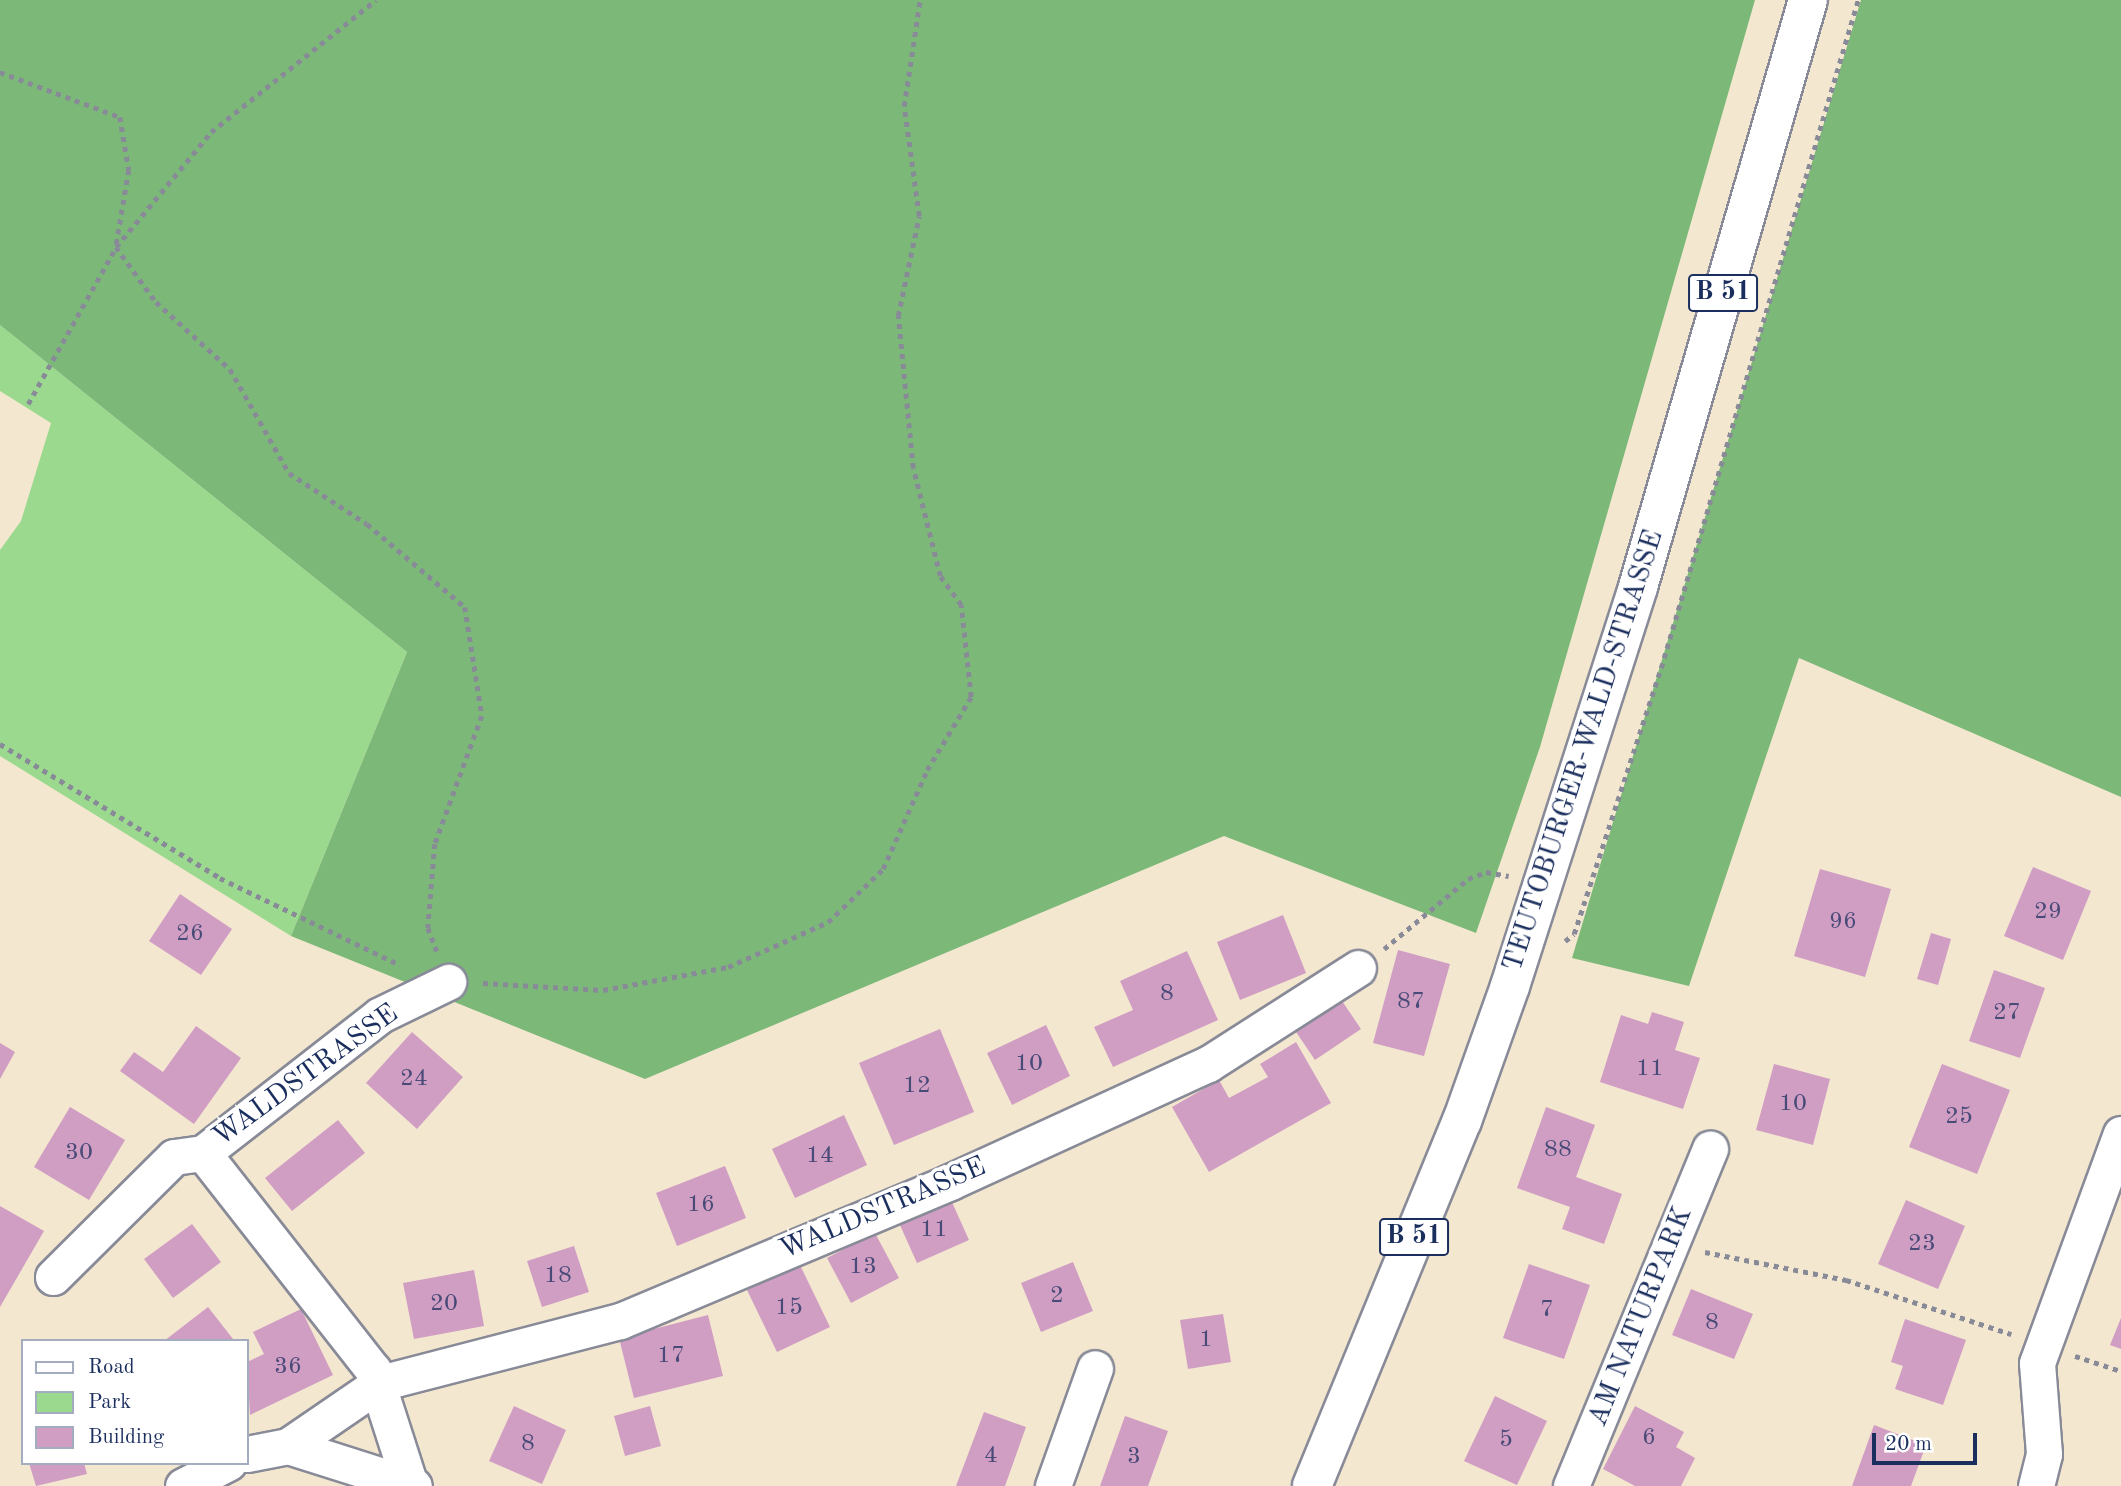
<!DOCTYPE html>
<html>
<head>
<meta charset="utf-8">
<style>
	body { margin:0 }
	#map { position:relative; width:2121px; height:1486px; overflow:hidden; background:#f4e7d0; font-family:"Old Standard TT",serif }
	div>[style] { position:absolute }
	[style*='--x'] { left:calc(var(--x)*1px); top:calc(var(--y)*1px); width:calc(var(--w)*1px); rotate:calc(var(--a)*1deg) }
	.green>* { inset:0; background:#9bd98e }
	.forest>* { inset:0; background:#7cb979 }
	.building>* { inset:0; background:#d09dc3 }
	.path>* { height:4.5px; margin-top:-2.25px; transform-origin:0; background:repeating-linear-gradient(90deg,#888b97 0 5px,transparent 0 10px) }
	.roads { filter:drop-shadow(2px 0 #888b97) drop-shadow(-2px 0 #888b97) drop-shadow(0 2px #888b97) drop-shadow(0 -2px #888b97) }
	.minor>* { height:35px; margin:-17.5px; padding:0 17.5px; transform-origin:17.5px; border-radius:17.5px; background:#fff }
	.primary>* { height:38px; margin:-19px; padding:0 19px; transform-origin:19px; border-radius:19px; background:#fff }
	span { translate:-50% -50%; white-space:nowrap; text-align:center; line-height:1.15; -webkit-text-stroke:7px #fff; paint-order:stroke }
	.number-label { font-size:24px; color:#484a77 }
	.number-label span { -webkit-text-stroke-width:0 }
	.shield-label span { padding:2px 5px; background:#fff; border:2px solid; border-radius:5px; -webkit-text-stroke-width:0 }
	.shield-label { font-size:26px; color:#1b2f5e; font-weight:700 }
	.street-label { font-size:28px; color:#1b2f5e }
	.legend { position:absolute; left:21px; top:1339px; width:228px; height:126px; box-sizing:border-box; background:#fff; border:2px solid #a4acbf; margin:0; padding:9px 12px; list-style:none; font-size:21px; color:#1b2f5e }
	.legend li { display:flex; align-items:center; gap:14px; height:35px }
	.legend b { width:35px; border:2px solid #a4acbf }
	.scale { position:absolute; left:1872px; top:1433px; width:105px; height:32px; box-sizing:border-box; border:4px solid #1b2f5e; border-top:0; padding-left:9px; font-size:21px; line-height:24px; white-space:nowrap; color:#1b2f5e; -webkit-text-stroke:5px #fff; paint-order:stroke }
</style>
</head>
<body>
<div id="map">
	<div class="green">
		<i style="clip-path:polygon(0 325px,407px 652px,291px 936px,0 756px,0 550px,21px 521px,51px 423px,0 391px)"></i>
	</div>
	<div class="forest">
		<i style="clip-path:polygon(0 0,1755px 0,1540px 747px,1476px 933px,1224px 836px,645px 1079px,291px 936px,407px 652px,0 325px)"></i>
		<i style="clip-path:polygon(1861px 0,2121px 0,2121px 797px,1799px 658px,1689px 986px,1572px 958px)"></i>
	</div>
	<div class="building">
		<i style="clip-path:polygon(2033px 867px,2091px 891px,2063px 960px,2004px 936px)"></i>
		<i style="clip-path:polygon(1820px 869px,1891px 889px,1865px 977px,1794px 956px)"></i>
		<i style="clip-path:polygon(180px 894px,232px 929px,201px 975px,149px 941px)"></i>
		<i style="clip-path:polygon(1283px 915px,1306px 973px,1240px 1000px,1217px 942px)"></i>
		<i style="clip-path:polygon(1931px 933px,1951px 939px,1938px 985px,1917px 979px)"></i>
		<i style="clip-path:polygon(1398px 950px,1450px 964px,1424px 1056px,1373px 1043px)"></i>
		<i style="clip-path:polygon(1187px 951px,1218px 1020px,1113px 1067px,1094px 1027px,1133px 1010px,1120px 981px)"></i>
		<i style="clip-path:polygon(1994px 970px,2045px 988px,2020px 1058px,1969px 1041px)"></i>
		<i style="clip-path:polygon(1340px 998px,1361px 1029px,1315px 1060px,1294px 1029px)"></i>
		<i style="clip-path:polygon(1652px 1012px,1684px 1022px,1675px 1050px,1700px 1058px,1683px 1109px,1600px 1082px,1621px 1015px,1648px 1024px)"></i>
		<i style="clip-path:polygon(1046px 1025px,1070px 1076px,1012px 1105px,987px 1053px)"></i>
		<i style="clip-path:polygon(196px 1026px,241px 1058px,194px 1124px,120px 1071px,134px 1052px,163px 1072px)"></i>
		<i style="clip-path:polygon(940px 1029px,974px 1112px,894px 1145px,859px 1063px)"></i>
		<i style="clip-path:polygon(412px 1032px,463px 1077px,417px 1129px,366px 1083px)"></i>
		<i style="clip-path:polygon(1296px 1042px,1331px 1103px,1209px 1172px,1172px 1107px,1219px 1080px,1229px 1098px,1268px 1077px,1260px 1064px)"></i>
		<i style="clip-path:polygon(0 1043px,15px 1052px,0 1079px)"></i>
		<i style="clip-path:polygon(1774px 1064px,1830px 1079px,1813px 1145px,1756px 1130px)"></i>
		<i style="clip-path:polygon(1942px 1064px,2010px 1090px,1977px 1174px,1909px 1147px)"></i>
		<i style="clip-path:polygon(70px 1107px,125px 1140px,89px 1200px,34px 1167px)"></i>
		<i style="clip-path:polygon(1546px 1107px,1595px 1125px,1576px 1177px,1622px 1194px,1604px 1244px,1562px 1229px,1570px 1207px,1517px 1188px)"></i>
		<i style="clip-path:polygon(844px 1115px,867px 1165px,795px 1198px,772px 1149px)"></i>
		<i style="clip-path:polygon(338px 1120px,365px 1153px,292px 1211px,265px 1178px)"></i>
		<i style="clip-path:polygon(725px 1166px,746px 1218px,677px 1246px,656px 1193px)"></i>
		<i style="clip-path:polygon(951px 1200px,969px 1240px,917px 1263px,899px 1223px)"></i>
		<i style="clip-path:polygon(1906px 1200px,1965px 1226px,1938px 1289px,1878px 1264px)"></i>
		<i style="clip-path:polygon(0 1206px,44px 1231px,0 1307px)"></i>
		<i style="clip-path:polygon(192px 1224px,221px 1262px,173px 1298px,144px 1259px)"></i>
		<i style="clip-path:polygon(875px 1233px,899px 1278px,851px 1303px,827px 1258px)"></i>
		<i style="clip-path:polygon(574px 1246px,589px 1292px,542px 1307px,527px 1261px)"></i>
		<i style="clip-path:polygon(1073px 1262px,1093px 1311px,1041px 1332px,1021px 1283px)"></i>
		<i style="clip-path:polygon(1529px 1264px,1590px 1285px,1564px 1359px,1503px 1338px)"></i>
		<i style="clip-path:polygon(800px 1265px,830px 1327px,777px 1352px,747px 1290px)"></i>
		<i style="clip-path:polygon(474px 1270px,484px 1326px,414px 1339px,403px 1283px)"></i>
		<i style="clip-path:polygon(1691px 1289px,1753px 1314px,1734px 1359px,1672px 1335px)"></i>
		<i style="clip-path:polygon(208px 1307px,233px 1339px,164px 1341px)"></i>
		<i style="clip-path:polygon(301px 1309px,333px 1375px,250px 1415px,247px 1362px,264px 1354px,253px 1332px)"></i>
		<i style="clip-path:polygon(1223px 1314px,1231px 1362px,1188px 1369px,1180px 1320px)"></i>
		<i style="clip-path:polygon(708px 1315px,723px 1376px,634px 1398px,619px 1338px)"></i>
		<i style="clip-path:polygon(2121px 1318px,2121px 1349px,2110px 1345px)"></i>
		<i style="clip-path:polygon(1905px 1319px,1966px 1340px,1943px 1405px,1895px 1389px,1903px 1366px,1891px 1362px)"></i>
		<i style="clip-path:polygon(1495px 1396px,1547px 1421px,1517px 1485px,1464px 1461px)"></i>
		<i style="clip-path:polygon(514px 1406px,566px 1430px,542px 1484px,489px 1461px)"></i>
		<i style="clip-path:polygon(650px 1406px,661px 1446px,625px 1456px,614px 1416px)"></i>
		<i style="clip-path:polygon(1635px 1406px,1684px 1432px,1676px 1447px,1695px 1458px,1681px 1486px,1635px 1486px,1603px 1469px)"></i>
		<i style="clip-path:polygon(984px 1412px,1026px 1427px,1005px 1486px,956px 1486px)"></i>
		<i style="clip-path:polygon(1125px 1416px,1168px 1431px,1148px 1486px,1100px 1486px)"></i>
		<i style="clip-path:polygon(1874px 1425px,1926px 1445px,1911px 1486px,1852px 1486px)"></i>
		<i style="clip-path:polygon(29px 1463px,84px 1463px,87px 1474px,36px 1486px)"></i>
	</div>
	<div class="path">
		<i style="--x:0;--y:72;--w:128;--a:20.6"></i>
		<i style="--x:120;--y:117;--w:54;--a:80.4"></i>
		<i style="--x:129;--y:170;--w:78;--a:99.6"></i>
		<i style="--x:116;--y:247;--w:68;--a:54"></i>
		<i style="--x:156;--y:302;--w:100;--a:42.2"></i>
		<i style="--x:230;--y:369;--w:120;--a:60.4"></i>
		<i style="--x:289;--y:473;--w:93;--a:33.2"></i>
		<i style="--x:367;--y:524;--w:128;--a:40.3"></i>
		<i style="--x:465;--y:607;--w:110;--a:81.1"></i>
		<i style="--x:482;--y:716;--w:136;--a:110.2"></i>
		<i style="--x:435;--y:844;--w:84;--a:94.8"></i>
		<i style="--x:428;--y:928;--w:25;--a:69"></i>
		<i style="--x:28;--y:404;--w:180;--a:-60.7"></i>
		<i style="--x:116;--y:247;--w:149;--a:-50.4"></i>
		<i style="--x:211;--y:132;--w:211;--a:-38.7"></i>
		<i style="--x:0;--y:744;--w:258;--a:31.3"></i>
		<i style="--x:220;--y:878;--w:200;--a:25.8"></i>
		<i style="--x:1565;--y:941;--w:11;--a:-38"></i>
		<i style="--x:1574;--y:934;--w:290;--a:-71.9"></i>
		<i style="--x:1664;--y:658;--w:686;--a:-73.57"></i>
		<i style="--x:1384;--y:949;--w:109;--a:-39.8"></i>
		<i style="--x:1468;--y:879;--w:19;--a:-21"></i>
		<i style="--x:1486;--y:872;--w:23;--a:10"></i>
		<i style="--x:483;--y:983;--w:120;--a:3.3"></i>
		<i style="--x:603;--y:990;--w:127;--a:-10.4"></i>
		<i style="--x:728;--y:967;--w:110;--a:-24.2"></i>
		<i style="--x:828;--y:922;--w:76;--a:-43.9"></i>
		<i style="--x:883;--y:869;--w:108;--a:-66"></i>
		<i style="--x:927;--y:770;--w:85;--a:-58.9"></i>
		<i style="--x:971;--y:697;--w:93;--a:-96.2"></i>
		<i style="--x:961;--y:605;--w:36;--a:-126"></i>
		<i style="--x:940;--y:576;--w:111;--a:-104"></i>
		<i style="--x:913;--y:468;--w:153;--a:-95.6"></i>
		<i style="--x:898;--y:316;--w:102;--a:-78.1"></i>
		<i style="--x:919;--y:216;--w:111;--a:-97.8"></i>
		<i style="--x:904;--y:106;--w:107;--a:-81.4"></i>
		<i style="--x:1705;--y:1252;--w:144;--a:11.2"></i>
		<i style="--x:1846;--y:1280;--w:174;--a:18.1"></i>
		<i style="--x:2075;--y:1356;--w:48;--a:18.1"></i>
	</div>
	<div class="roads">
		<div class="minor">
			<i style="--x:53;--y:1277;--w:170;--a:-44.8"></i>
			<i style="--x:174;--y:1157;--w:29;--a:-8"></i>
			<i style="--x:288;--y:1446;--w:112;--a:-34.4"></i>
			<i style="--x:380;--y:1383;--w:248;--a:-14.5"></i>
			<i style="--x:620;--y:1321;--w:358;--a:-22.8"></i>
			<i style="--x:950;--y:1182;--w:284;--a:-24.6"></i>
			<i style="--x:1208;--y:1064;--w:178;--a:-32.6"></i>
			<i style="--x:247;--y:1454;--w:42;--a:-11"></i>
			<i style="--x:288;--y:1446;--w:132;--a:17.6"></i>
			<i style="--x:410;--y:1485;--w:121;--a:-107.8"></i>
			<i style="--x:373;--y:1370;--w:276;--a:-128.1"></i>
			<i style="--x:203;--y:1153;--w:224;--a:-37.9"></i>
			<i style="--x:380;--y:1015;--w:76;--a:-25.9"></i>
			<i style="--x:183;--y:1486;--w:51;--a:-27.1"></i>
			<i style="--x:1053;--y:1486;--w:125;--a:-70.4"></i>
			<i style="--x:1571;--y:1486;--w:365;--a:-67.6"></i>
			<i style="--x:2036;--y:1486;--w:33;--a:-76"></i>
			<i style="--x:2044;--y:1454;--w:91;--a:-94.4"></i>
			<i style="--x:2037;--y:1363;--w:244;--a:-69.9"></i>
		</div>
		<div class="primary">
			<i style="--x:1312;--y:1486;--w:395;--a:-67.7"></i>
			<i style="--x:1462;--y:1121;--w:143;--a:-70.4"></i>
			<i style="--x:1510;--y:986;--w:419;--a:-72.2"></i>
			<i style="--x:1638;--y:587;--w:611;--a:-73.85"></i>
		</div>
	</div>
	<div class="number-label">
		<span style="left:2048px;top:913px">29</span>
		<span style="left:1843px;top:923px">96</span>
		<span style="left:190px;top:935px">26</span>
		<span style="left:1167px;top:995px">8</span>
		<span style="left:1411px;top:1003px">87</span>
		<span style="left:2007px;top:1014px">27</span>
		<span style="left:1029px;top:1065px">10</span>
		<span style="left:1650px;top:1070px">11</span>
		<span style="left:414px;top:1080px">24</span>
		<span style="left:917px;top:1087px">12</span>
		<span style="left:1793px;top:1105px">10</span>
		<span style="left:1959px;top:1118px">25</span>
		<span style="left:1558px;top:1151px">88</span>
		<span style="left:79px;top:1154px">30</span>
		<span style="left:820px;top:1157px">14</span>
		<span style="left:701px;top:1206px">16</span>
		<span style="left:934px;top:1231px">11</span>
		<span style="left:1922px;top:1245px">23</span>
		<span style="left:863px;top:1268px">13</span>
		<span style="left:558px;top:1277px">18</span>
		<span style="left:1057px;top:1297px">2</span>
		<span style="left:444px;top:1305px">20</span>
		<span style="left:789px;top:1309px">15</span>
		<span style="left:1547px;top:1311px">7</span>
		<span style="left:1712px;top:1324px">8</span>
		<span style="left:1206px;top:1341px">1</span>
		<span style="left:671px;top:1357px">17</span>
		<span style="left:288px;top:1368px">36</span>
		<span style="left:1649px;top:1439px">6</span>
		<span style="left:1506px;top:1441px">5</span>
		<span style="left:528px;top:1445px">8</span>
		<span style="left:991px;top:1457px">4</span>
		<span style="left:1134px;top:1458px">3</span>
	</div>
	<div class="shield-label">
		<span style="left:1723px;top:293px">B 51</span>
		<span style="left:1414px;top:1237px">B 51</span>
	</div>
	<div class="street-label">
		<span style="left:1584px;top:751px;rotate:-72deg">TEUTOBURGER-WALD-STRASSE</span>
		<span style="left:306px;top:1076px;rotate:-36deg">WALDSTRASSE</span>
		<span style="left:883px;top:1209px;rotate:-23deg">WALDSTRASSE</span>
		<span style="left:1641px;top:1317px;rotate:-68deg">AM NATURPARK</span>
	</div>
	<ul class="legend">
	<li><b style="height:9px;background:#fff"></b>Road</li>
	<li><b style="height:19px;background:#9bd98e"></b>Park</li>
	<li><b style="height:19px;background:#d09dc3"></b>Building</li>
	</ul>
	<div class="scale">20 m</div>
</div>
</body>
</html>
